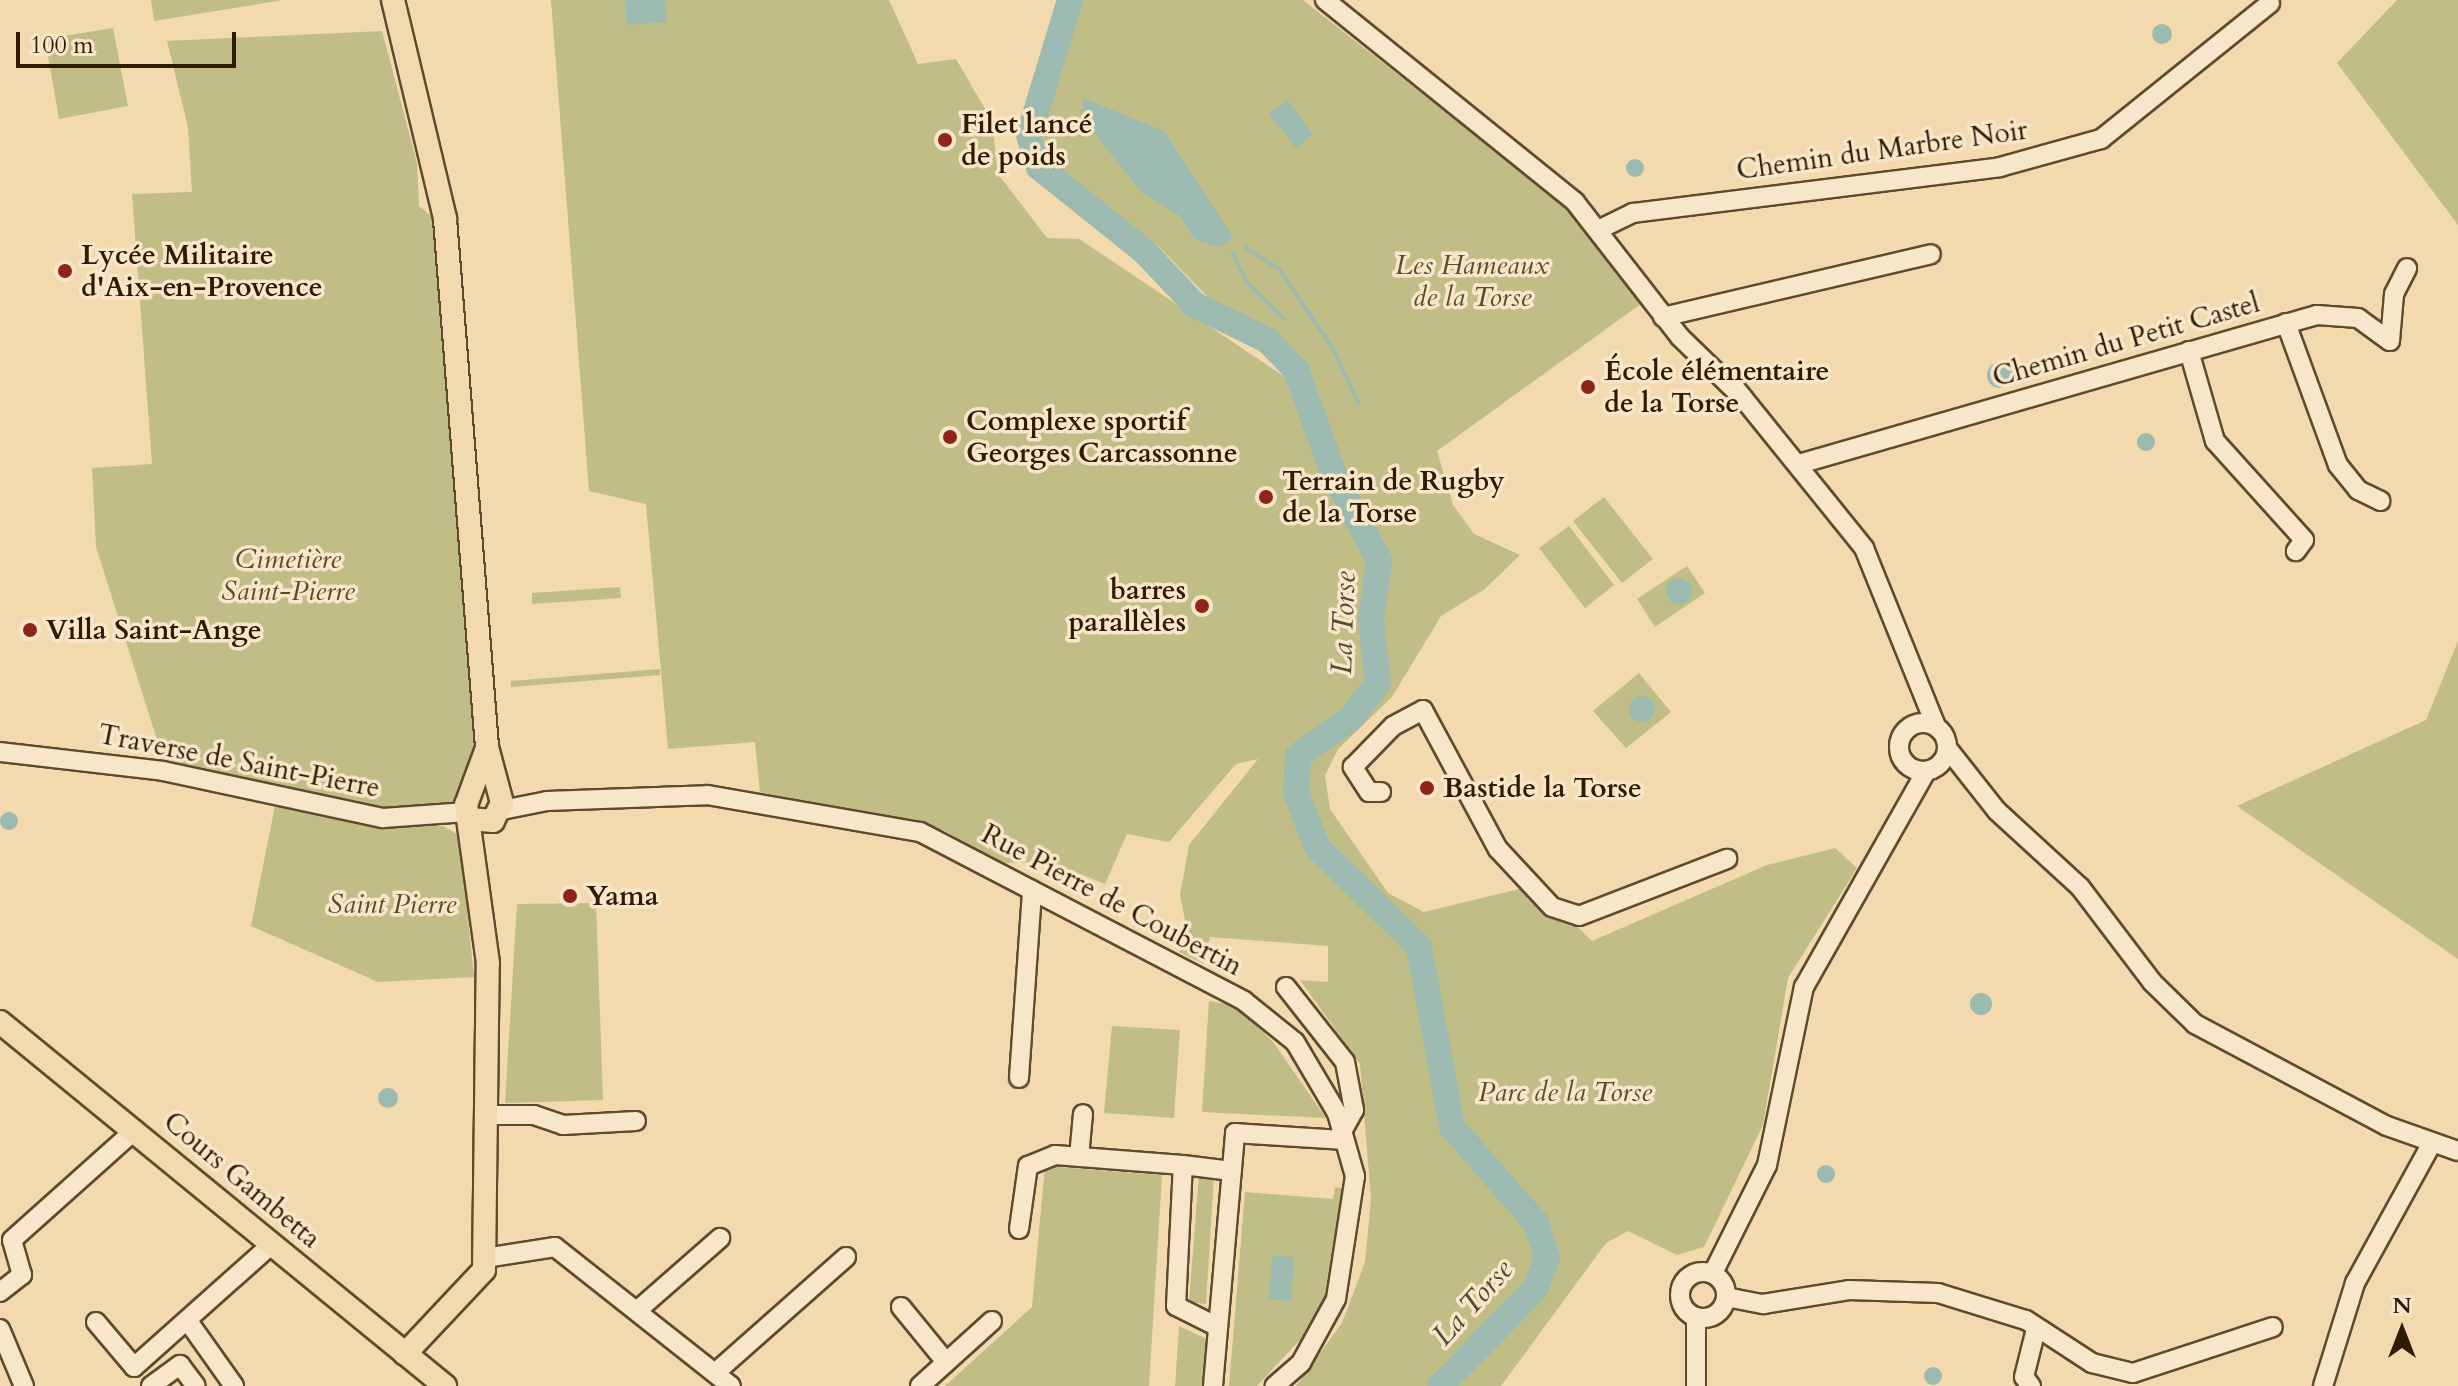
<!DOCTYPE html>
<html>
<head>
<meta charset="utf-8">
<style>
	body { margin:0 }
	#map { position:relative; width:2458px; height:1386px; overflow:hidden; background:#f2d9ae; font-family:Cardo,serif }
	div>[style] { position:absolute }
	[style*='--x'] { left:calc(var(--x)*1px); top:calc(var(--y)*1px); width:calc(var(--w)*1px); rotate:calc(var(--a)*1deg) }
	.green>* { inset:0; background:#c0be86 }
	.water>* { inset:0; background:#9cbaaf }
	.round { border-radius:50% }
	.stream>* { height:4px; margin:-2px; padding:0 2px; transform-origin:2px; border-radius:2px; background:#9cbaaf }
	.river>* { height:26px; margin:-13px; padding:0 13px; transform-origin:13px; border-radius:13px; background:#9cbaaf }
	.roads { filter:drop-shadow(2px 0 #604a2c) drop-shadow(-2px 0 #604a2c) drop-shadow(0 2px #604a2c) drop-shadow(0 -2px #604a2c) }
	.minor>* { height:18px; margin:-9px; padding:0 9px; transform-origin:9px; border-radius:9px; background:#f7e6ca }
	.minor>.ring { margin:-9px; padding:0; box-sizing:content-box; background:none; border:18px solid #f7e6ca; border-radius:50% }
	.major>* { height:22px; margin:-11px; padding:0 11px; transform-origin:11px; border-radius:11px; background:#f2d9ae }
	.dots>* { width:22px; height:22px; translate:-50% -50%; box-sizing:border-box; border:4px solid #f7e6ca; border-radius:50% }
	span { translate:-50% -50%; white-space:nowrap; text-align:center; line-height:1.15; -webkit-text-stroke:7px #f7e6ca; paint-order:stroke }
	.poi-label { font-size:28px; color:#2f1b01; font-weight:700 }
	.left { translate:0 -50%; text-align:left }
	.right { translate:-100% -50%; text-align:right }
	.street-label { font-size:28px; color:#2f1b01 }
	.park-label { font-size:28px; color:#5a4c29; font-style:italic }
	.water-label { font-size:30px; color:#504b35; font-style:italic }
	.north { position:absolute; left:2362px; top:1290px; width:80px; height:80px; -webkit-text-stroke:6px #f7e6ca; paint-order:stroke; rotate:0deg; font-size:22px; font-weight:700; line-height:32px; text-align:center; color:#2f1b01 }
	.north::after { content:''; display:block; margin:auto; width:28px; height:36px; background:#2f1b01; clip-path:polygon(50% 0,100% 100%,50% 72%,0 100%) }
	.scale { position:absolute; left:16px; top:32px; width:220px; height:36px; box-sizing:border-box; border:4px solid #2f1b01; border-top:0; padding-left:10px; font-size:24px; line-height:28px; white-space:nowrap; color:#2f1b01; -webkit-text-stroke:6px #f7e6ca; paint-order:stroke }
</style>
</head>
<body>
<div id="map">
	<div class="green">
		<i style="clip-path:polygon(151px 0,283px 0,154px 21px)"></i>
		<i style="clip-path:polygon(551px 0,889px 0,918px 64px,956px 59px,992px 121px,998px 174px,1047px 238px,1079px 239px,1288px 379px,1157px 245px,1073px 200px,1031px 111px,1073px 0,1303px 0,1572px 211px,1645px 301px,1437px 451px,1453px 505px,1474px 534px,1520px 555px,1485px 589px,1441px 616px,1392px 697px,1338px 749px,1325px 776px,1330px 809px,1388px 893px,1424px 912px,1523px 888px,1528px 900px,1568px 917px,1592px 941px,1767px 865px,1835px 848px,1857px 868px,1788px 978px,1763px 1125px,1704px 1247px,1677px 1255px,1628px 1231px,1606px 1243px,1501px 1386px,1296px 1386px,1342px 1323px,1365px 1262px,1371px 1199px,1360px 1064px,1300px 980px,1328px 982px,1328px 946px,1210px 937px,1204px 964px,1179px 952px,1187px 930px,1180px 895px,1189px 845px,1258px 759px,1236px 764px,1169px 842px,1127px 834px,1105px 884px,1050px 862px,1003px 863px,943px 830px,760px 792px,755px 742px,668px 749px,646px 504px,589px 491px)"></i>
		<i style="clip-path:polygon(2397px 0,2458px 0,2458px 225px,2337px 63px)"></i>
		<i style="clip-path:polygon(113px 28px,128px 106px,59px 119px,45px 39px)"></i>
		<i style="clip-path:polygon(382px 31px,417px 163px,419px 206px,436px 220px,476px 737px,453px 811px,393px 816px,166px 768px,96px 547px,92px 468px,152px 464px,132px 194px,192px 192px,188px 127px,167px 41px)"></i>
		<i style="clip-path:polygon(1604px 497px,1653px 559px,1622px 583px,1573px 521px)"></i>
		<i style="clip-path:polygon(1569px 526px,1614px 585px,1585px 608px,1539px 548px)"></i>
		<i style="clip-path:polygon(1687px 566px,1705px 593px,1655px 627px,1637px 599px)"></i>
		<i style="clip-path:polygon(620px 587px,621px 598px,532px 604px,532px 593px)"></i>
		<i style="clip-path:polygon(2458px 641px,2458px 959px,2237px 806px,2426px 720px)"></i>
		<i style="clip-path:polygon(660px 669px,660px 675px,511px 687px,511px 681px)"></i>
		<i style="clip-path:polygon(1639px 673px,1671px 712px,1626px 748px,1593px 711px)"></i>
		<i style="clip-path:polygon(276px 801px,381px 827px,443px 826px,460px 836px,474px 977px,378px 982px,251px 926px)"></i>
		<i style="clip-path:polygon(596px 903px,603px 1100px,505px 1103px,517px 904px)"></i>
		<i style="clip-path:polygon(1209px 1001px,1236px 1006px,1273px 1042px,1326px 1118px,1202px 1112px)"></i>
		<i style="clip-path:polygon(1112px 1026px,1180px 1030px,1174px 1118px,1104px 1113px)"></i>
		<i style="clip-path:polygon(1045px 1166px,1162px 1175px,1149px 1386px,945px 1386px,1032px 1307px)"></i>
		<i style="clip-path:polygon(1199px 1175px,1214px 1177px,1206px 1304px,1189px 1302px)"></i>
		<i style="clip-path:polygon(1335px 1187px,1347px 1189px,1328px 1296px,1311px 1328px,1257px 1386px,1229px 1386px,1245px 1192px,1333px 1199px)"></i>
		<i style="clip-path:polygon(1179px 1326px,1211px 1341px,1207px 1386px,1175px 1386px)"></i>
	</div>
	<div class="water">
		<i style="clip-path:polygon(625px 0,665px 0,667px 22px,627px 25px)"></i>
		<i class="round" style="left:2152px;top:24px;width:20px;height:20px"></i>
		<i style="clip-path:polygon(1083px 98px,1164px 131px,1233px 237px,1220px 248px,1194px 239px,1180px 216px,1141px 192px,1083px 119px)"></i>
		<i style="clip-path:polygon(1287px 100px,1313px 134px,1296px 148px,1269px 114px)"></i>
		<i class="round" style="left:1626px;top:159px;width:18px;height:18px"></i>
		<i class="round" style="left:1987px;top:362px;width:26px;height:26px"></i>
		<i class="round" style="left:2137px;top:433px;width:18px;height:18px"></i>
		<i class="round" style="left:1666px;top:578px;width:26px;height:26px"></i>
		<i class="round" style="left:1629px;top:696px;width:26px;height:26px"></i>
		<i class="round" style="left:0;top:812px;width:18px;height:18px"></i>
		<i class="round" style="left:1970px;top:993px;width:22px;height:22px"></i>
		<i class="round" style="left:378px;top:1088px;width:20px;height:20px"></i>
		<i class="round" style="left:1817px;top:1165px;width:18px;height:18px"></i>
		<i style="clip-path:polygon(1272px 1256px,1294px 1257px,1291px 1301px,1269px 1300px)"></i>
		<i class="round" style="left:1924px;top:1367px;width:18px;height:18px"></i>
	</div>
	<div class="stream">
		<i style="--x:1245;--y:247;--w:40;--a:32.9"></i>
		<i style="--x:1279;--y:269;--w:94;--a:55.8"></i>
		<i style="--x:1332;--y:347;--w:63;--a:64.7"></i>
		<i style="--x:1233;--y:254;--w:32;--a:64"></i>
		<i style="--x:1247;--y:283;--w:50;--a:44.2"></i>
	</div>
	<div class="river">
		<i style="--x:1070;--y:0;--w:141;--a:106.9"></i>
		<i style="--x:1029;--y:135;--w:34;--a:73"></i>
		<i style="--x:1039;--y:167;--w:136;--a:38.7"></i>
		<i style="--x:1145;--y:252;--w:73;--a:46.7"></i>
		<i style="--x:1195;--y:305;--w:80;--a:25.9"></i>
		<i style="--x:1267;--y:340;--w:42;--a:46"></i>
		<i style="--x:1296;--y:370;--w:112;--a:70.1"></i>
		<i style="--x:1334;--y:475;--w:96;--a:62.1"></i>
		<i style="--x:1379;--y:560;--w:63;--a:97.4"></i>
		<i style="--x:1371;--y:622;--w:61;--a:83.5"></i>
		<i style="--x:1378;--y:683;--w:46;--a:127.9"></i>
		<i style="--x:1350;--y:719;--w:64;--a:144.6"></i>
		<i style="--x:1298;--y:756;--w:36;--a:93"></i>
		<i style="--x:1296;--y:792;--w:59;--a:69.1"></i>
		<i style="--x:1317;--y:847;--w:143;--a:44.4"></i>
		<i style="--x:1419;--y:947;--w:183;--a:79.6"></i>
		<i style="--x:1452;--y:1127;--w:128;--a:48.8"></i>
		<i style="--x:1536;--y:1223;--w:36;--a:72"></i>
		<i style="--x:1547;--y:1257;--w:33;--a:110"></i>
		<i style="--x:1536;--y:1288;--w:137;--a:134.4"></i>
	</div>
	<div class="roads">
		<div class="minor">
			<i style="--x:1325;--y:0;--w:321;--a:38.9"></i>
			<i style="--x:1575;--y:202;--w:171;--a:52.1"></i>
			<i style="--x:1680;--y:337;--w:88;--a:44.1"></i>
			<i style="--x:1600;--y:229;--w:37;--a:-26"></i>
			<i style="--x:1633;--y:213;--w:370;--a:-7.1"></i>
			<i style="--x:2000;--y:167;--w:105;--a:-15.5"></i>
			<i style="--x:2101;--y:139;--w:217;--a:-38.8"></i>
			<i style="--x:1663;--y:317;--w:275;--a:-13.2"></i>
			<i style="--x:2286;--y:323;--w:151;--a:69.9"></i>
			<i style="--x:2338;--y:465;--w:32;--a:51"></i>
			<i style="--x:2358;--y:490;--w:25;--a:26"></i>
			<i style="--x:2189;--y:351;--w:94;--a:73.9"></i>
			<i style="--x:2215;--y:441;--w:133;--a:48"></i>
			<i style="--x:2304;--y:540;--w:14;--a:126"></i>
			<i style="--x:1735;--y:388;--w:206;--a:51.1"></i>
			<i style="--x:1864;--y:548;--w:192;--a:68"></i>
			<i style="--x:1799;--y:464;--w:539;--a:-16.05"></i>
			<i style="--x:2317;--y:315;--w:41;--a:4.2"></i>
			<i style="--x:2358;--y:318;--w:39;--a:36"></i>
			<i style="--x:2390;--y:341;--w:47;--a:-85.1"></i>
			<i style="--x:2394;--y:294;--w:29;--a:-63"></i>
			<i class="ring" style="left:1899px;top:723px;width:30px;height:30px"></i>
			<i style="--x:1948;--y:749;--w:79;--a:51.7"></i>
			<i style="--x:1997;--y:811;--w:113;--a:42.5"></i>
			<i style="--x:2080;--y:887;--w:119;--a:52.8"></i>
			<i style="--x:2152;--y:982;--w:60;--a:44.3"></i>
			<i style="--x:2195;--y:1024;--w:217;--a:28"></i>
			<i style="--x:2387;--y:1126;--w:75;--a:19.4"></i>
			<i style="--x:0;--y:752;--w:164;--a:6.6"></i>
			<i style="--x:163;--y:771;--w:225;--a:12.1"></i>
			<i style="--x:383;--y:818;--w:84;--a:-4.1"></i>
			<i style="--x:1381;--y:792;--w:12;--a:180"></i>
			<i style="--x:1369;--y:792;--w:30;--a:-123"></i>
			<i style="--x:1353;--y:767;--w:57;--a:-45.7"></i>
			<i style="--x:1393;--y:726;--w:34;--a:-28"></i>
			<i style="--x:1423;--y:710;--w:158;--a:61.7"></i>
			<i style="--x:1498;--y:849;--w:79;--a:47"></i>
			<i style="--x:1552;--y:907;--w:28;--a:18"></i>
			<i style="--x:1579;--y:916;--w:159;--a:-21.1"></i>
			<i style="--x:502;--y:810;--w:46;--a:-11.3"></i>
			<i style="--x:547;--y:801;--w:160;--a:-2.1"></i>
			<i style="--x:707;--y:795;--w:216;--a:9.9"></i>
			<i style="--x:920;--y:832;--w:365;--a:27.5"></i>
			<i style="--x:1244;--y:1001;--w:65;--a:38.8"></i>
			<i style="--x:1295;--y:1042;--w:82;--a:59.4"></i>
			<i style="--x:1337;--y:1113;--w:66;--a:74.1"></i>
			<i style="--x:1355;--y:1176;--w:124;--a:98.8"></i>
			<i style="--x:1336;--y:1299;--w:73;--a:118.7"></i>
			<i style="--x:1301;--y:1363;--w:35;--a:139"></i>
			<i style="--x:1286;--y:987;--w:95;--a:51.8"></i>
			<i style="--x:1345;--y:1062;--w:49;--a:79.4"></i>
			<i style="--x:1354;--y:1110;--w:25;--a:119"></i>
			<i style="--x:1019;--y:1078;--w:188;--a:-86"></i>
			<i style="--x:484;--y:1115;--w:50;--a:0"></i>
			<i style="--x:534;--y:1115;--w:31;--a:19"></i>
			<i style="--x:563;--y:1125;--w:73;--a:-3.1"></i>
			<i style="--x:1079;--y:1157;--w:43;--a:-84.7"></i>
			<i style="--x:1019;--y:1229;--w:64;--a:-81.9"></i>
			<i style="--x:1028;--y:1166;--w:29;--a:-22"></i>
			<i style="--x:1055;--y:1155;--w:128;--a:4.5"></i>
			<i style="--x:485;--y:1258;--w:71;--a:-8.9"></i>
			<i style="--x:555;--y:1247;--w:224;--a:38.3"></i>
			<i class="ring" style="left:1680px;top:1272px;width:28px;height:28px"></i>
			<i style="--x:1713;--y:1273;--w:121;--a:-63.4"></i>
			<i style="--x:1767;--y:1165;--w:182;--a:-78.3"></i>
			<i style="--x:1804;--y:987;--w:248;--a:-60.5"></i>
			<i style="--x:0;--y:1292;--w:28;--a:-38"></i>
			<i style="--x:22;--y:1275;--w:36;--a:-106"></i>
			<i style="--x:12;--y:1240;--w:165;--a:-41.8"></i>
			<i style="--x:1726;--y:1297;--w:38;--a:11"></i>
			<i style="--x:1763;--y:1304;--w:87;--a:-9.2"></i>
			<i style="--x:1849;--y:1290;--w:89;--a:1.9"></i>
			<i style="--x:1938;--y:1293;--w:92;--a:17.1"></i>
			<i style="--x:2026;--y:1320;--w:79;--a:33.1"></i>
			<i style="--x:2092;--y:1363;--w:42;--a:13.7"></i>
			<i style="--x:2133;--y:1373;--w:147;--a:-18.2"></i>
			<i style="--x:901;--y:1307;--w:71;--a:50.7"></i>
			<i style="--x:639;--y:1309;--w:108;--a:-41.2"></i>
			<i style="--x:96;--y:1322;--w:59;--a:49.8"></i>
			<i style="--x:134;--y:1367;--w:186;--a:-41.7"></i>
			<i style="--x:190;--y:1324;--w:76;--a:54.6"></i>
			<i style="--x:1218;--y:1327;--w:47;--a:-153.4"></i>
			<i style="--x:1176;--y:1306;--w:141;--a:-87.2"></i>
			<i style="--x:1183;--y:1165;--w:49;--a:7"></i>
			<i style="--x:0;--y:1329;--w:62;--a:67.2"></i>
			<i style="--x:715;--y:1373;--w:175;--a:-41.5"></i>
			<i style="--x:151;--y:1386;--w:36;--a:-36"></i>
			<i style="--x:180;--y:1365;--w:26;--a:53"></i>
			<i style="--x:920;--y:1386;--w:97;--a:-42.1"></i>
			<i style="--x:1213;--y:1386;--w:254;--a:-85"></i>
			<i style="--x:1235;--y:1133;--w:109;--a:3.7"></i>
			<i style="--x:1696;--y:1386;--w:69;--a:-90"></i>
			<i style="--x:2031;--y:1386;--w:11;--a:-128"></i>
			<i style="--x:2024;--y:1377;--w:49;--a:-76"></i>
			<i style="--x:2323;--y:1386;--w:108;--a:-72.7"></i>
			<i style="--x:2355;--y:1283;--w:160;--a:-61.2"></i>
		</div>
		<div class="major">
			<i style="--x:393;--y:0;--w:225;--a:76.6"></i>
			<i style="--x:445;--y:219;--w:530;--a:85.45"></i>
			<i style="--x:487;--y:747;--w:58;--a:75"></i>
			<i style="--x:502;--y:803;--w:20;--a:117"></i>
			<i style="--x:493;--y:821;--w:21;--a:-175"></i>
			<i style="--x:0;--y:1022;--w:575;--a:39.28"></i>
			<i style="--x:405;--y:1354;--w:115;--a:-46.8"></i>
			<i style="--x:484;--y:1270;--w:307;--a:-89.3"></i>
			<i style="--x:488;--y:963;--w:160;--a:-97.9"></i>
			<i style="--x:466;--y:805;--w:61;--a:-69.8"></i>
		</div>
	</div>
	<div class="dots">
		<i style="left:945px;top:140px;background:#8f2418"></i>
		<i style="left:65px;top:271px;background:#8f2418"></i>
		<i style="left:1588px;top:387px;background:#8f2418"></i>
		<i style="left:950px;top:437px;background:#8f2418"></i>
		<i style="left:1266px;top:497px;background:#8f2418"></i>
		<i style="left:1202px;top:606px;background:#8f2418"></i>
		<i style="left:30px;top:630px;background:#8f2418"></i>
		<i style="left:1427px;top:788px;background:#8f2418"></i>
		<i style="left:570px;top:896px;background:#8f2418"></i>
	</div>
	<div class="poi-label">
		<span class="left" style="left:961px;top:140px">Filet lancé<br>de poids</span>
		<span class="left" style="left:81px;top:271px">Lycée Militaire<br>d'Aix-en-Provence</span>
		<span class="left" style="left:1604px;top:387px">École élémentaire<br>de la Torse</span>
		<span class="left" style="left:966px;top:437px">Complexe sportif<br>Georges Carcassonne</span>
		<span class="left" style="left:1282px;top:497px">Terrain de Rugby<br>de la Torse</span>
		<span class="right" style="left:1186px;top:606px">barres<br>parallèles</span>
		<span class="left" style="left:46px;top:630px">Villa Saint-Ange</span>
		<span class="left" style="left:1443px;top:788px">Bastide la Torse</span>
		<span class="left" style="left:586px;top:896px">Yama</span>
	</div>
	<div class="street-label">
		<span style="left:1882px;top:150px;rotate:-8deg">Chemin du Marbre Noir</span>
		<span style="left:2126px;top:340px;rotate:-16deg">Chemin du Petit Castel</span>
		<span style="left:239px;top:761px;rotate:11deg">Traverse de Saint-Pierre</span>
		<span style="left:1112px;top:900px;rotate:28deg">Rue Pierre de Coubertin</span>
		<span style="left:242px;top:1180px;rotate:40deg">Cours Gambetta</span>
	</div>
	<div class="park-label">
		<span style="left:1472px;top:281px">Les Hameaux<br>de la Torse</span>
		<span style="left:288px;top:575px">Cimetière<br>Saint-Pierre</span>
		<span style="left:392px;top:904px">Saint Pierre</span>
		<span style="left:1565px;top:1092px">Parc de la Torse</span>
	</div>
	<div class="water-label">
		<span style="left:1344px;top:623px;rotate:-88deg">La Torse</span>
		<span style="left:1473px;top:1303px;rotate:-48deg">La Torse</span>
	</div>
	<div class="north">N</div>
	<div class="scale">100 m</div>
</div>
</body>
</html>
